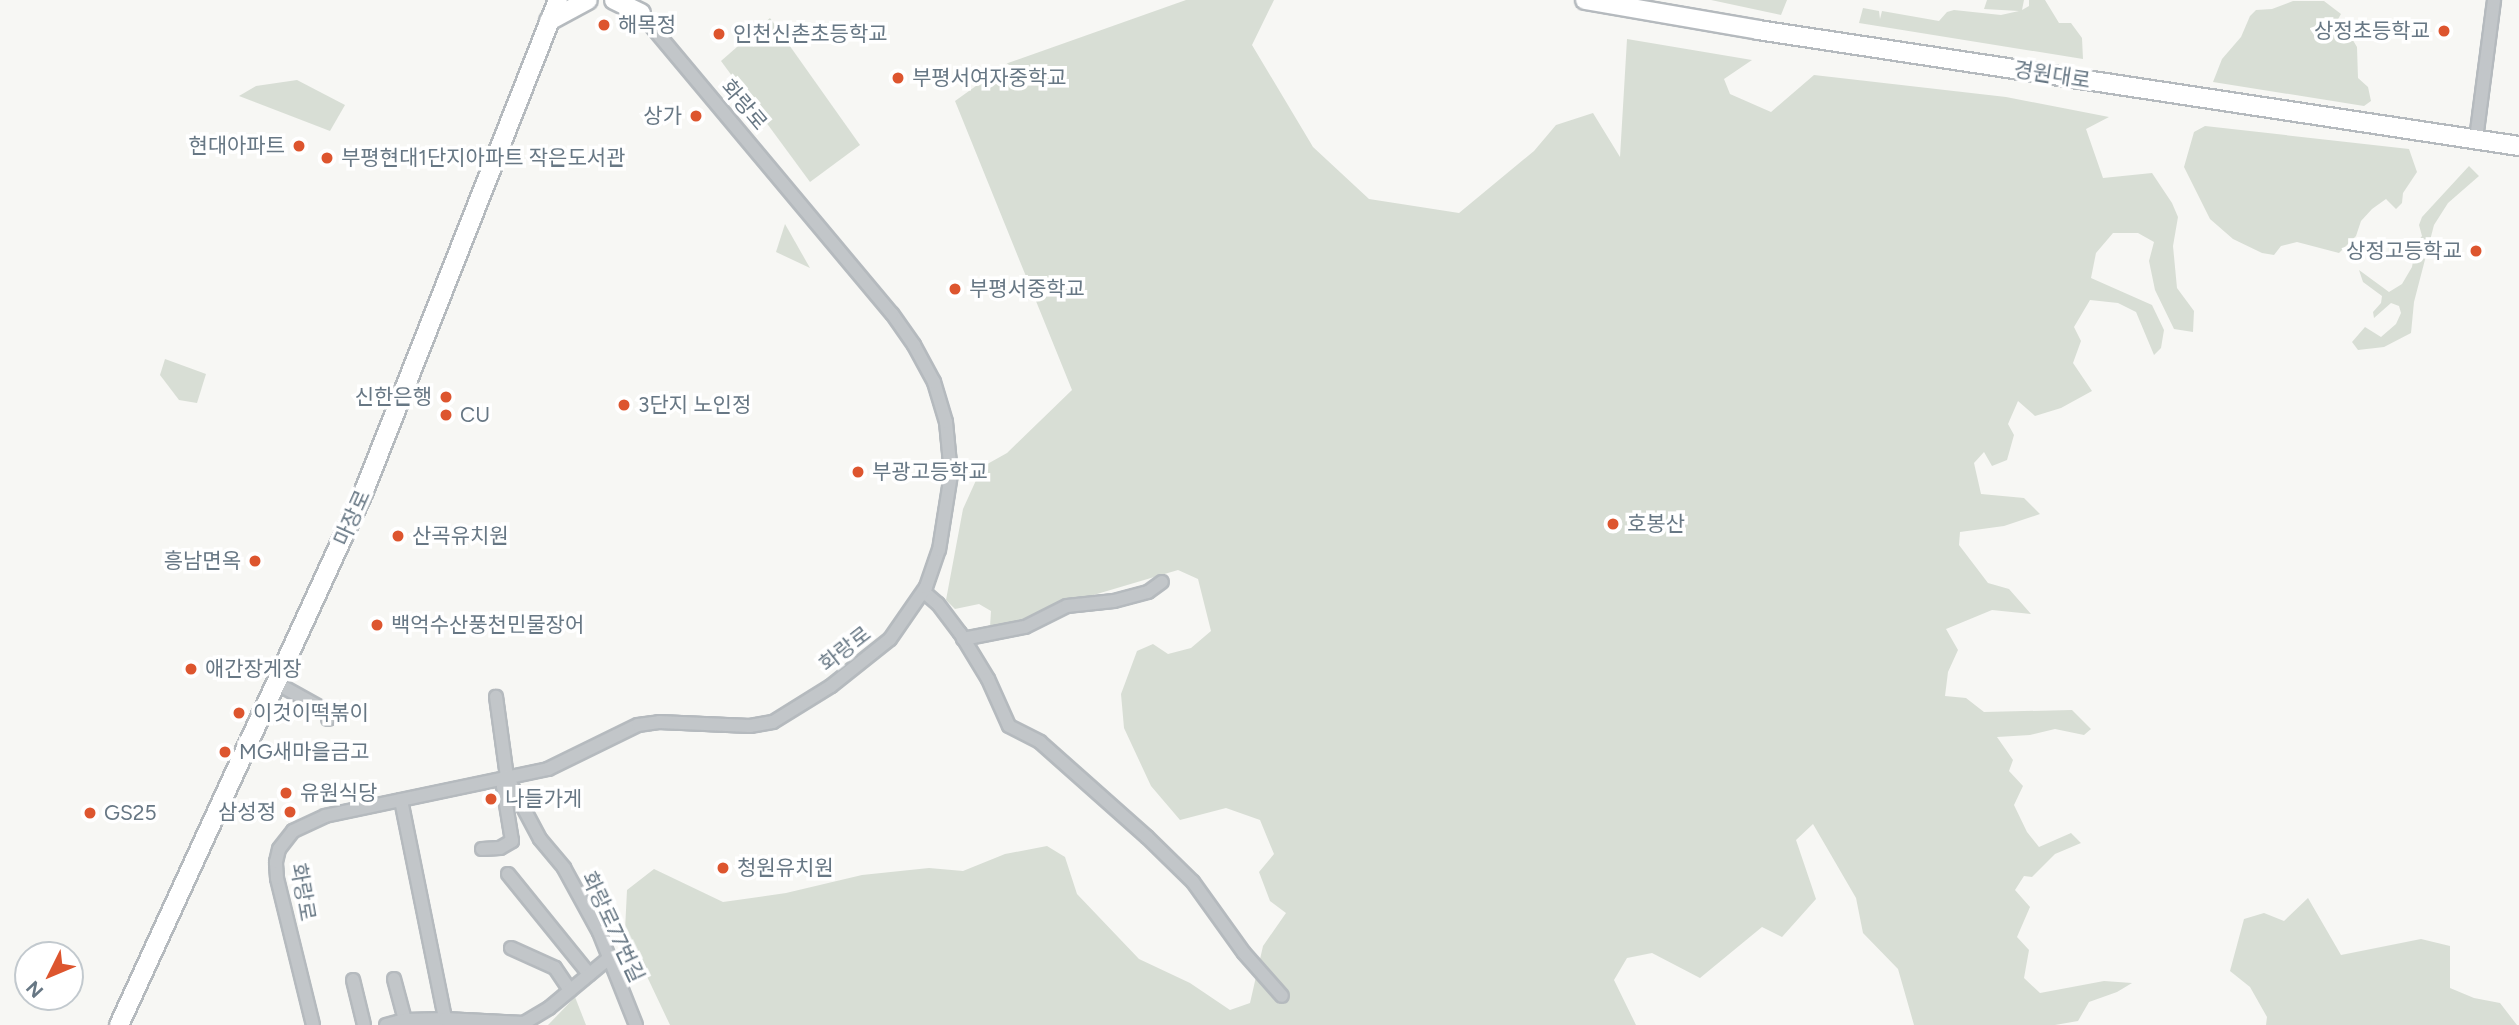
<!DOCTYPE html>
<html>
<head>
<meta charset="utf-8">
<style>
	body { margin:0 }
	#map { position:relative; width:2519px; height:1025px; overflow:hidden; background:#f7f7f4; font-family:Figtree,"Noto Sans KR",sans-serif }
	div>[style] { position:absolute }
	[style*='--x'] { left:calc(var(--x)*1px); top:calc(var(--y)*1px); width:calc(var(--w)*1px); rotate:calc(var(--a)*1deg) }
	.green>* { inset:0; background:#d8ded5 }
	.roads { filter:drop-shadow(2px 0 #b5babe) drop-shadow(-2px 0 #b5babe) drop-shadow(0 2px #b5babe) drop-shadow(0 -2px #b5babe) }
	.minor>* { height:12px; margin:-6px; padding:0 6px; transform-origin:6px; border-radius:6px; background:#c2c6c9 }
	.secondary>* { height:18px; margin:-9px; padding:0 9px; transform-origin:9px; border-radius:9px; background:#fff }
	.dots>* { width:19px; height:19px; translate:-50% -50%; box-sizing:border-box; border:4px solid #fff; border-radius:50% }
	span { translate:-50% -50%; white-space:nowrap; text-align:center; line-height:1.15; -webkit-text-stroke:7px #fff; paint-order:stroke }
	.poi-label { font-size:21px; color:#677784 }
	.left { translate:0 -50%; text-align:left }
	.right { translate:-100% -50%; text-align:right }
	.street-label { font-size:21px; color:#677784 }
	.north { position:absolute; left:14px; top:941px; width:70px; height:70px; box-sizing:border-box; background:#fff; border:2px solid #c2c9ce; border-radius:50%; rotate:227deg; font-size:19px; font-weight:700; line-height:28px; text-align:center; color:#677784 }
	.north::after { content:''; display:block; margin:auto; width:24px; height:32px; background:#dd552e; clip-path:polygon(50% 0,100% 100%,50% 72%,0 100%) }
</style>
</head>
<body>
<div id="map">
	<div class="green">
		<i style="clip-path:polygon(1186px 0,1274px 0,1252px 45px,1313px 147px,1369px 199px,1459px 213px,1534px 151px,1556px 125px,1593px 113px,1620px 157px,1627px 39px,1752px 60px,1724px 79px,1730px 94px,1771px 112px,1814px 75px,2006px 97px,2109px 117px,2086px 129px,2103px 178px,2152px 173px,2172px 203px,2178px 217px,2173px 246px,2177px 288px,2194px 311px,2193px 332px,2174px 329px,2155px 290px,2149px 261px,2154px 242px,2138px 233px,2113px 233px,2096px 253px,2091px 278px,2152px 305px,2164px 330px,2161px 348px,2154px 355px,2136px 312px,2118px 303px,2090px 300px,2074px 327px,2081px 341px,2073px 363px,2092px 391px,2061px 408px,2035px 416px,2018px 401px,2008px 424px,2014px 435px,2007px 460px,1992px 466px,1984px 452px,1974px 463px,1981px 494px,2024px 498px,2040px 514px,2004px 526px,1960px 532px,1959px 545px,1988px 583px,2009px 589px,2031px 614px,1992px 610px,1946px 629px,1958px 650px,1948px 672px,1945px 696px,1966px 698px,1984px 712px,2072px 710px,2091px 729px,2084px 735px,2055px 729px,2030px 735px,1997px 737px,2013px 760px,2009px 771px,2023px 786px,2014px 805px,2027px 832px,2039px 847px,2071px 833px,2081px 843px,2055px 854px,2032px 877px,2024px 876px,2015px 890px,2030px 907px,2017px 937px,2029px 950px,2024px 978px,2040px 993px,2104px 981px,2132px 983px,2117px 992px,2089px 1002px,2078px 1021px,2055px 1025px,1914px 1025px,1898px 969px,1863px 933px,1856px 898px,1813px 824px,1796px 840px,1816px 899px,1782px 937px,1762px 927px,1700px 978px,1652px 953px,1627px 958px,1614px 980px,1636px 1025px,670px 1025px,625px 930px,627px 890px,654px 869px,723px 902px,786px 893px,862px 875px,929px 868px,963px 871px,1005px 854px,1047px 846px,1065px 857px,1077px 894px,1139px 959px,1190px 983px,1230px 1010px,1250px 1003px,1263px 946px,1286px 913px,1270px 901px,1259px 872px,1274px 854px,1260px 820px,1226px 808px,1180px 820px,1151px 786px,1124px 728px,1121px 694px,1137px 651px,1153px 644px,1168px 654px,1191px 648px,1211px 631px,1198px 579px,1178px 570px,1080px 599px,1029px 618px,990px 627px,991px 611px,979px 604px,955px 609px,946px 600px,963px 509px,982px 467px,1007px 453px,1072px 390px,955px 101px,1008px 63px)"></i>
		<i style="clip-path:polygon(1711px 0,1787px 0,1781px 15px)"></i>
		<i style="clip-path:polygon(1987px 0,2024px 0,2022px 10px,2029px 6px,2029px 0,2045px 0,2059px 23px,2071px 23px,2082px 38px,2083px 59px,1859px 23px,1863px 8px,1879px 11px,1880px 19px,1882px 11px,1939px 21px,1947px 12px,1954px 10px,2001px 15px,2019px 11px,1984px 9px)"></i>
		<i style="clip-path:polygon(2293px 1px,2324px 1px,2341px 14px,2337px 21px,2339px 29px,2351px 37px,2357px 47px,2358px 78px,2368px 87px,2371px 101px,2364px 106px,2213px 82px,2222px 59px,2241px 37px,2250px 16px,2256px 10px,2272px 9px)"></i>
		<i style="clip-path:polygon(770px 18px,860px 145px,810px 182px,721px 61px)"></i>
		<i style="clip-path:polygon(297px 80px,345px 105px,330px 131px,239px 96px,256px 86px)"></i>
		<i style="clip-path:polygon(2205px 126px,2409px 149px,2417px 172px,2403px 193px,2402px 203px,2396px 209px,2386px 199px,2372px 209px,2361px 221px,2356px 236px,2339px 253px,2297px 242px,2281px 246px,2274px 255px,2262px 253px,2233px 239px,2210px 219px,2184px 167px,2194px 132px)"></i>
		<i style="clip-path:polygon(2469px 166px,2479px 176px,2448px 203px,2434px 225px,2414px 302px,2411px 333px,2384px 347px,2358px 350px,2352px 342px,2365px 327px,2381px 337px,2396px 324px,2401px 313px,2399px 306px,2391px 303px,2374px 318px,2373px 312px,2381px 303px,2382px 296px,2363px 282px,2359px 270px,2389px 292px,2402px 284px,2412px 267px,2416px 244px,2422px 236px,2419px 225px,2422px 217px)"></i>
		<i style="clip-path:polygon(785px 224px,810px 268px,776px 252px)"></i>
		<i style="clip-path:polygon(165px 359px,206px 374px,197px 403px,179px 400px,160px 375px)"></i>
		<i style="clip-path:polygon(2308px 898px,2341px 955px,2421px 939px,2450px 946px,2450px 988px,2474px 998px,2500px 1003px,2517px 1025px,2266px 1025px,2267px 1017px,2250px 987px,2230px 971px,2244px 919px,2264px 913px,2284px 921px)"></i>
		<i style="clip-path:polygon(575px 997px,586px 1025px,548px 1025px)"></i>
	</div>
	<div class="roads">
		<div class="minor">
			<i style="--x:2476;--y:139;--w:140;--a:-82.6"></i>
			<i style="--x:924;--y:592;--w:18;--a:41"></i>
			<i style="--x:938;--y:604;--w:36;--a:53"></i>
			<i style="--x:960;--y:633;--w:54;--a:58.7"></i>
			<i style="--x:988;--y:679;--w:51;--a:65.9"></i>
			<i style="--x:1009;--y:726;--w:35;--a:27"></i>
			<i style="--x:1040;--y:742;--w:143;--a:41.6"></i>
			<i style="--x:1147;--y:837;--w:64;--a:44.4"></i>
			<i style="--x:1193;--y:882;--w:87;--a:54.3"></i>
			<i style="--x:1244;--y:953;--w:57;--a:48.5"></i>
			<i style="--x:963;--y:639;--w:63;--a:-11"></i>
			<i style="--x:1025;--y:627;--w:47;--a:-26.6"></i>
			<i style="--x:1067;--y:606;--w:47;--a:-6.1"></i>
			<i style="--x:1114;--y:601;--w:35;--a:-15"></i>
			<i style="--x:1148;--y:592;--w:17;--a:-36"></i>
			<i style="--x:278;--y:684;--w:57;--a:29.2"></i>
			<i style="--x:328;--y:712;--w:7;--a:90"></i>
			<i style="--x:507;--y:777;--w:70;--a:62"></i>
			<i style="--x:540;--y:839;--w:38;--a:50"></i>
			<i style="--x:564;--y:868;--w:73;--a:61.3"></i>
			<i style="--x:599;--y:932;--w:100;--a:68.3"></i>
			<i style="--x:401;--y:800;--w:223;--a:78.6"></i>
			<i style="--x:482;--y:849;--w:18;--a:-3"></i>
			<i style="--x:500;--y:848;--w:14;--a:-30"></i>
			<i style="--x:512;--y:841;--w:56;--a:-99.3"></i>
			<i style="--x:503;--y:786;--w:10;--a:-66"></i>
			<i style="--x:507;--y:777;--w:81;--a:-97.8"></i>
			<i style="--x:508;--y:874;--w:129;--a:51"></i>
			<i style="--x:511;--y:948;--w:48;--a:24.4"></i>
			<i style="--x:555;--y:968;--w:27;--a:56"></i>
			<i style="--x:394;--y:979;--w:42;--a:75"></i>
			<i style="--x:353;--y:980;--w:46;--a:76.3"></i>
			<i style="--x:313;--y:1025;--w:151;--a:-103.8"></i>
			<i style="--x:277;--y:878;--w:16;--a:-94"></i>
			<i style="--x:276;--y:862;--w:13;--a:-77"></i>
			<i style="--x:279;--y:849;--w:23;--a:-52"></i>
			<i style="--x:293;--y:831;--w:35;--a:-25"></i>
			<i style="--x:325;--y:816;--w:228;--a:-11.9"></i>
			<i style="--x:548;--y:769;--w:100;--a:-26.1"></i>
			<i style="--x:638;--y:725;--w:21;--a:-8"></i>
			<i style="--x:659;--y:722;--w:91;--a:2.5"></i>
			<i style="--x:750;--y:726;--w:23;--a:-10"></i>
			<i style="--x:773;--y:722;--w:68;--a:-31.8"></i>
			<i style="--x:831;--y:686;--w:75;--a:-38.5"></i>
			<i style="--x:890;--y:639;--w:63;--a:-55.3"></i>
			<i style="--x:926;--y:587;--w:39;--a:-71"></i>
			<i style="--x:939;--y:550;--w:77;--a:-81"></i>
			<i style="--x:951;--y:474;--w:52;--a:-95.5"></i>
			<i style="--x:946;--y:422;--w:42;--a:-106.7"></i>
			<i style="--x:934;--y:382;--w:42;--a:-118.4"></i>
			<i style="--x:914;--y:345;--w:38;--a:-125"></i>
			<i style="--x:892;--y:314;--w:399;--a:-129.9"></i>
			<i style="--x:386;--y:1025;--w:20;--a:-15"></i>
			<i style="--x:405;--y:1020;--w:40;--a:-1.4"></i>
			<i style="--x:445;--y:1019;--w:79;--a:2.9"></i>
			<i style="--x:524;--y:1023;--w:29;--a:-31"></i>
			<i style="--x:549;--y:1008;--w:78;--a:-39.8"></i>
		</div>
		<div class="secondary">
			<i style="--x:614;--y:0;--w:30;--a:26"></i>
			<i style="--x:1585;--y:0;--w:176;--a:9.8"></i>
			<i style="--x:1758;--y:30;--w:770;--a:8.67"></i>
			<i style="--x:549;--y:21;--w:44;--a:-28.3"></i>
			<i style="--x:119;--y:1025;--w:588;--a:-65.35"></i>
			<i style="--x:364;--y:491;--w:528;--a:-68.44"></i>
		</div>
	</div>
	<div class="dots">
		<i style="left:604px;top:25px;background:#dd552e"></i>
		<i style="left:2444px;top:31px;background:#dd552e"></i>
		<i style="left:719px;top:34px;background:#dd552e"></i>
		<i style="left:898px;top:78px;background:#dd552e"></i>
		<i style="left:696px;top:116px;background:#dd552e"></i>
		<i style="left:299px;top:146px;background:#dd552e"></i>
		<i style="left:327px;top:158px;background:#dd552e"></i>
		<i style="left:2476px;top:251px;background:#dd552e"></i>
		<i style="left:955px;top:289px;background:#dd552e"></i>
		<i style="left:446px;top:397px;background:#dd552e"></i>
		<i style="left:624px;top:405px;background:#dd552e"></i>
		<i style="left:446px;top:415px;background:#dd552e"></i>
		<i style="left:858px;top:472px;background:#dd552e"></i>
		<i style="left:1613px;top:524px;background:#dd552e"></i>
		<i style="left:398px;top:536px;background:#dd552e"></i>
		<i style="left:255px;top:561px;background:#dd552e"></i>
		<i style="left:377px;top:625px;background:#dd552e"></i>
		<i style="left:191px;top:669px;background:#dd552e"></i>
		<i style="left:239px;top:713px;background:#dd552e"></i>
		<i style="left:225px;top:752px;background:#dd552e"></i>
		<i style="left:286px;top:793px;background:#dd552e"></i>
		<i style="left:491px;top:799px;background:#dd552e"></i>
		<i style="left:290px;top:812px;background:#dd552e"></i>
		<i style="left:90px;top:813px;background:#dd552e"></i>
		<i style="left:723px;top:868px;background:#dd552e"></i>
	</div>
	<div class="poi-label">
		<span class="left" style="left:618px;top:25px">해목정</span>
		<span class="right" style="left:2430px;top:31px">상정초등학교</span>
		<span class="left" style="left:733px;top:34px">인천신촌초등학교</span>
		<span class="left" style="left:912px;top:78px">부평서여자중학교</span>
		<span class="right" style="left:682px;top:116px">상가</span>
		<span class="right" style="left:285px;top:146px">현대아파트</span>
		<span class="left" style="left:341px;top:158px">부평현대1단지아파트 작은도서관</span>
		<span class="right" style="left:2462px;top:251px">상정고등학교</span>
		<span class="left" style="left:969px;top:289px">부평서중학교</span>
		<span class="right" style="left:432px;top:397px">신한은행</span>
		<span class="left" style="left:638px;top:405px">3단지 노인정</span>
		<span class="left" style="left:460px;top:415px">CU</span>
		<span class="left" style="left:872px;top:472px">부광고등학교</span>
		<span class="left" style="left:1627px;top:524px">호봉산</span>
		<span class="left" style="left:412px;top:536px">산곡유치원</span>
		<span class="right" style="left:241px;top:561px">흥남면옥</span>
		<span class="left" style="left:391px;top:625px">백억수산풍천민물장어</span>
		<span class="left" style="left:205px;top:669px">애간장게장</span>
		<span class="left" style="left:253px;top:713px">이것이떡볶이</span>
		<span class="left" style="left:239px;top:752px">MG새마을금고</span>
		<span class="left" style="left:300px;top:793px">유원식당</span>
		<span class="left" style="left:505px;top:799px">나들가게</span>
		<span class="right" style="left:276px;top:812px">삼성정</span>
		<span class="left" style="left:104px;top:813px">GS25</span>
		<span class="left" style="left:737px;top:868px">청원유치원</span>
	</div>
	<div class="street-label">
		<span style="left:2052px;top:75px;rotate:9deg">경원대로</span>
		<span style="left:744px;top:105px;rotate:50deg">화랑로</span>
		<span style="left:352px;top:518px;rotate:-66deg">마장로</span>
		<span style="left:845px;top:649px;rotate:-38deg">화랑로</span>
		<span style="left:303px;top:892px;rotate:80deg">화랑로</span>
		<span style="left:613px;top:927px;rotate:65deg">화랑로77번길</span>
	</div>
	<div class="north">N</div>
</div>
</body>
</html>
